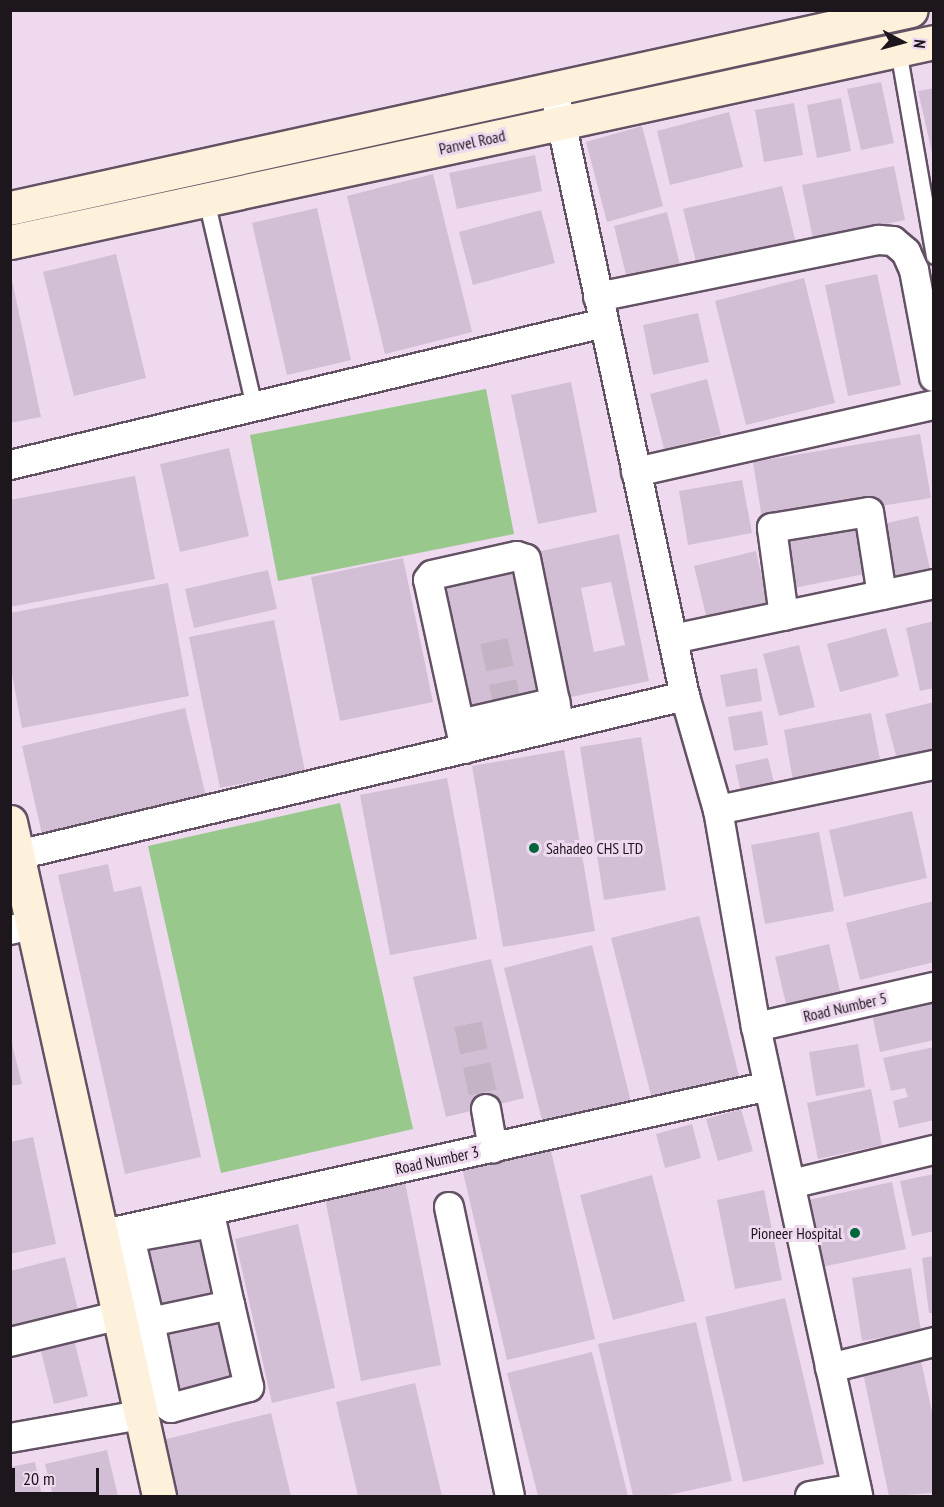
<!DOCTYPE html>
<html>
<head>
<meta charset="utf-8">
<style>
	body { margin:0 }
	#map { position:relative; width:944px; height:1507px; overflow:hidden; background:#eed9ef; font-family:"PT Sans Narrow",sans-serif }
	div>[style] { position:absolute }
	[style*='--x'] { left:calc(var(--x)*1px); top:calc(var(--y)*1px); width:calc(var(--w)*1px); rotate:calc(var(--a)*1deg) }
	.green>* { inset:0; background:#98c88b }
	.building>* { inset:0; background:#d3bfd5 }
	.street-tunnel>* { height:28px; margin-top:-14px; transform-origin:0; background:repeating-linear-gradient(90deg,#c4b2c5 0 28px,transparent 0 42px) }
	.roads { filter:drop-shadow(2px 0 #635164) drop-shadow(-2px 0 #635164) drop-shadow(0 2px #635164) drop-shadow(0 -2px #635164) }
	.lane>* { height:15px; margin:-7.5px; padding:0 7.5px; transform-origin:7.5px; border-radius:7.5px; background:#fff }
	.street>* { height:28px; margin:-14px; padding:0 14px; transform-origin:14px; border-radius:14px; background:#fff }
	.secondary>* { height:33px; margin:-16.5px; padding:0 16.5px; transform-origin:16.5px; border-radius:16.5px; background:#fdf1db }
	.dots>* { width:16px; height:16px; translate:-50% -50%; box-sizing:border-box; border:3px solid #eed9ef; border-radius:50% }
	span { translate:-50% -50%; white-space:nowrap; text-align:center; line-height:1.15; -webkit-text-stroke:6px #eed9ef; paint-order:stroke }
	.street-label { font-size:16px; color:#1d161d }
	.poi-label { font-size:16px; color:#1d161d }
	.left { translate:0 -50%; text-align:left }
	.right { translate:-100% -50%; text-align:right }
	.frame { position:absolute; inset:0; border:12px solid #1d161d; pointer-events:none }
	.north { position:absolute; left:872px; top:12px; width:60px; height:60px; -webkit-text-stroke:4px #eed9ef; paint-order:stroke; rotate:96deg; font-size:16px; font-weight:700; line-height:24px; text-align:center; color:#1d161d }
	.north::after { content:''; display:block; margin:auto; width:21px; height:27px; background:#1d161d; clip-path:polygon(50% 0,100% 100%,50% 72%,0 100%) }
	.scale { position:absolute; left:12px; top:1468px; width:87px; height:27px; box-sizing:border-box; border:3px solid #1d161d; border-top:0; padding-left:8px; font-size:18px; line-height:21px; white-space:nowrap; color:#1d161d; -webkit-text-stroke:4px #eed9ef; paint-order:stroke }
</style>
</head>
<body>
<div id="map">
	<div class="green">
		<i style="clip-path:polygon(486px 389px,514px 534px,278px 581px,250px 435px)"></i>
		<i style="clip-path:polygon(340px 803px,413px 1129px,221px 1173px,148px 846px)"></i>
	</div>
	<div class="building">
		<i style="clip-path:polygon(881px 82px,894px 143px,861px 150px,847px 89px)"></i>
		<i style="clip-path:polygon(934px 88px,934px 156px,933px 157px,918px 91px)"></i>
		<i style="clip-path:polygon(841px 98px,851px 151px,817px 158px,807px 105px)"></i>
		<i style="clip-path:polygon(794px 103px,803px 155px,764px 162px,755px 110px)"></i>
		<i style="clip-path:polygon(729px 112px,743px 167px,670px 185px,657px 131px)"></i>
		<i style="clip-path:polygon(642px 126px,663px 206px,607px 222px,586px 142px)"></i>
		<i style="clip-path:polygon(535px 155px,542px 191px,457px 209px,449px 173px)"></i>
		<i style="clip-path:polygon(894px 166px,905px 220px,813px 239px,802px 185px)"></i>
		<i style="clip-path:polygon(433px 174px,472px 332px,385px 354px,347px 196px)"></i>
		<i style="clip-path:polygon(782px 186px,796px 243px,697px 266px,683px 209px)"></i>
		<i style="clip-path:polygon(317px 208px,351px 360px,287px 375px,252px 223px)"></i>
		<i style="clip-path:polygon(541px 210px,555px 263px,473px 285px,459px 232px)"></i>
		<i style="clip-path:polygon(667px 212px,682px 273px,629px 287px,614px 226px)"></i>
		<i style="clip-path:polygon(116px 254px,146px 378px,74px 396px,43px 272px)"></i>
		<i style="clip-path:polygon(10px 271px,41px 417px,10px 423px)"></i>
		<i style="clip-path:polygon(877px 274px,901px 385px,848px 396px,825px 285px)"></i>
		<i style="clip-path:polygon(804px 278px,835px 403px,746px 425px,715px 301px)"></i>
		<i style="clip-path:polygon(698px 313px,709px 362px,653px 375px,643px 325px)"></i>
		<i style="clip-path:polygon(707px 379px,721px 435px,664px 449px,650px 394px)"></i>
		<i style="clip-path:polygon(571px 382px,597px 512px,538px 524px,511px 395px)"></i>
		<i style="clip-path:polygon(920px 434px,931px 498px,763px 525px,753px 462px)"></i>
		<i style="clip-path:polygon(229px 448px,249px 536px,180px 552px,160px 464px)"></i>
		<i style="clip-path:polygon(135px 476px,155px 579px,10px 607px,10px 500px)"></i>
		<i style="clip-path:polygon(742px 480px,752px 533px,688px 545px,679px 491px)"></i>
		<i style="clip-path:polygon(865px 514px,875px 572px,783px 590px,773px 533px)"></i>
		<i style="clip-path:polygon(918px 516px,930px 569px,895px 577px,883px 524px)"></i>
		<i style="clip-path:polygon(evenodd,619px 534px,649px 681px,566px 698px,537px 552px,619px 534px,611px 582px,625px 645px,594px 652px,581px 588px,611px 582px)"></i>
		<i style="clip-path:polygon(756px 551px,769px 609px,708px 623px,694px 566px)"></i>
		<i style="clip-path:polygon(403px 558px,433px 702px,340px 721px,311px 577px)"></i>
		<i style="clip-path:polygon(521px 562px,548px 702px,463px 722px,435px 582px)"></i>
		<i style="clip-path:polygon(268px 570px,277px 609px,194px 628px,185px 589px)"></i>
		<i style="clip-path:polygon(168px 583px,189px 696px,22px 728px,10px 664px,10px 613px)"></i>
		<i style="clip-path:polygon(274px 620px,305px 771px,220px 788px,189px 637px)"></i>
		<i style="clip-path:polygon(934px 621px,934px 688px,920px 691px,906px 628px)"></i>
		<i style="clip-path:polygon(886px 628px,899px 676px,840px 692px,827px 644px)"></i>
		<i style="clip-path:polygon(799px 645px,815px 707px,779px 716px,763px 654px)"></i>
		<i style="clip-path:polygon(757px 668px,762px 701px,726px 707px,720px 675px)"></i>
		<i style="clip-path:polygon(934px 702px,934px 758px,899px 767px,885px 714px)"></i>
		<i style="clip-path:polygon(185px 708px,208px 805px,44px 843px,22px 746px)"></i>
		<i style="clip-path:polygon(762px 711px,768px 745px,734px 751px,728px 717px)"></i>
		<i style="clip-path:polygon(871px 713px,883px 775px,795px 792px,784px 730px)"></i>
		<i style="clip-path:polygon(641px 737px,666px 890px,604px 900px,580px 747px)"></i>
		<i style="clip-path:polygon(564px 750px,595px 931px,503px 947px,472px 766px)"></i>
		<i style="clip-path:polygon(768px 758px,777px 795px,743px 802px,735px 765px)"></i>
		<i style="clip-path:polygon(447px 778px,477px 939px,390px 955px,360px 795px)"></i>
		<i style="clip-path:polygon(912px 811px,927px 878px,844px 897px,829px 830px)"></i>
		<i style="clip-path:polygon(819px 832px,834px 911px,765px 924px,751px 845px)"></i>
		<i style="clip-path:polygon(108px 864px,114px 892px,141px 886px,201px 1157px,125px 1174px,58px 875px)"></i>
		<i style="clip-path:polygon(934px 901px,934px 962px,860px 980px,846px 923px)"></i>
		<i style="clip-path:polygon(699px 916px,739px 1076px,652px 1099px,611px 938px)"></i>
		<i style="clip-path:polygon(829px 944px,840px 991px,786px 1004px,775px 957px)"></i>
		<i style="clip-path:polygon(592px 945px,633px 1110px,545px 1132px,504px 968px)"></i>
		<i style="clip-path:polygon(491px 959px,524px 1098px,446px 1117px,413px 977px)"></i>
		<i style="clip-path:polygon(934px 990px,934px 1040px,880px 1052px,870px 1005px)"></i>
		<i style="clip-path:polygon(10px 1036px,22px 1084px,10px 1086px)"></i>
		<i style="clip-path:polygon(858px 1044px,865px 1087px,816px 1096px,809px 1052px)"></i>
		<i style="clip-path:polygon(934px 1047px,934px 1120px,899px 1128px,893px 1101px,908px 1097px,905px 1088px,891px 1091px,883px 1058px)"></i>
		<i style="clip-path:polygon(871px 1089px,882px 1145px,818px 1159px,807px 1103px)"></i>
		<i style="clip-path:polygon(741px 1109px,753px 1151px,718px 1161px,706px 1119px)"></i>
		<i style="clip-path:polygon(692px 1124px,701px 1158px,665px 1168px,656px 1134px)"></i>
		<i style="clip-path:polygon(33px 1137px,56px 1244px,10px 1254px,10px 1142px)"></i>
		<i style="clip-path:polygon(550px 1147px,595px 1339px,507px 1360px,462px 1168px)"></i>
		<i style="clip-path:polygon(934px 1174px,934px 1231px,912px 1236px,900px 1181px)"></i>
		<i style="clip-path:polygon(652px 1175px,685px 1301px,613px 1320px,580px 1195px)"></i>
		<i style="clip-path:polygon(405px 1182px,441px 1365px,361px 1381px,325px 1198px)"></i>
		<i style="clip-path:polygon(892px 1182px,906px 1249px,822px 1267px,808px 1200px)"></i>
		<i style="clip-path:polygon(764px 1190px,782px 1280px,735px 1289px,717px 1200px)"></i>
		<i style="clip-path:polygon(298px 1224px,335px 1388px,272px 1403px,235px 1239px)"></i>
		<i style="clip-path:polygon(208px 1225px,224px 1300px,151px 1316px,134px 1241px)"></i>
		<i style="clip-path:polygon(934px 1256px,934px 1313px,929px 1313px,922px 1258px)"></i>
		<i style="clip-path:polygon(65px 1257px,79px 1314px,10px 1331px,10px 1271px)"></i>
		<i style="clip-path:polygon(911px 1268px,921px 1331px,862px 1341px,852px 1278px)"></i>
		<i style="clip-path:polygon(785px 1298px,824px 1464px,743px 1482px,705px 1317px)"></i>
		<i style="clip-path:polygon(230px 1313px,246px 1388px,170px 1405px,154px 1332px)"></i>
		<i style="clip-path:polygon(696px 1322px,732px 1481px,664px 1496px,633px 1496px,598px 1344px)"></i>
		<i style="clip-path:polygon(73px 1335px,88px 1396px,54px 1404px,39px 1343px)"></i>
		<i style="clip-path:polygon(592px 1352px,628px 1496px,538px 1496px,507px 1373px)"></i>
		<i style="clip-path:polygon(921px 1361px,934px 1421px,934px 1493px,889px 1496px,863px 1373px)"></i>
		<i style="clip-path:polygon(415px 1383px,442px 1496px,358px 1496px,336px 1402px)"></i>
		<i style="clip-path:polygon(271px 1413px,291px 1496px,177px 1496px,163px 1440px)"></i>
		<i style="clip-path:polygon(107px 1450px,118px 1496px,53px 1496px,45px 1464px)"></i>
		<i style="clip-path:polygon(35px 1462px,42px 1496px,10px 1496px,10px 1467px)"></i>
	</div>
	<div class="street-tunnel">
		<i style="--x:494;--y:641;--w:73;--a:78.1"></i>
		<i style="--x:468;--y:1024;--w:87;--a:78"></i>
	</div>
	<div class="roads">
		<div class="lane">
			<i style="--x:898;--y:50;--w:209;--a:80.1"></i>
			<i style="--x:206;--y:200;--w:212;--a:76.9"></i>
		</div>
		<div class="street">
			<i style="--x:554;--y:89;--w:621;--a:77.82"></i>
			<i style="--x:685;--y:696;--w:119;--a:73.9"></i>
			<i style="--x:718;--y:810;--w:220;--a:80.1"></i>
			<i style="--x:756;--y:1027;--w:480;--a:77.7"></i>
			<i style="--x:598;--y:297;--w:287;--a:-11.5"></i>
			<i style="--x:879;--y:240;--w:14;--a:4"></i>
			<i style="--x:893;--y:241;--w:17;--a:40"></i>
			<i style="--x:906;--y:252;--w:20;--a:66"></i>
			<i style="--x:914;--y:270;--w:109;--a:79.4"></i>
			<i style="--x:10;--y:465;--w:611;--a:-13.44"></i>
			<i style="--x:636;--y:472;--w:305;--a:-12.7"></i>
			<i style="--x:784;--y:616;--w:89;--a:-97.8"></i>
			<i style="--x:772;--y:528;--w:98;--a:-9.4"></i>
			<i style="--x:869;--y:512;--w:84;--a:81.1"></i>
			<i style="--x:673;--y:639;--w:267;--a:-11.9"></i>
			<i style="--x:460;--y:724;--w:98;--a:-13"></i>
			<i style="--x:465;--y:749;--w:173;--a:-102.3"></i>
			<i style="--x:428;--y:580;--w:6;--a:-51"></i>
			<i style="--x:432;--y:575;--w:87;--a:-12.6"></i>
			<i style="--x:517;--y:556;--w:9;--a:18"></i>
			<i style="--x:526;--y:559;--w:170;--a:78.5"></i>
			<i style="--x:718;--y:810;--w:221;--a:-11.8"></i>
			<i style="--x:18;--y:855;--w:686;--a:-13.41"></i>
			<i style="--x:10;--y:930;--w:23;--a:-13"></i>
			<i style="--x:756;--y:1027;--w:182;--a:-12.7"></i>
			<i style="--x:486;--y:1109;--w:40;--a:80"></i>
			<i style="--x:791;--y:1184;--w:147;--a:-13.4"></i>
			<i style="--x:449;--y:1207;--w:295;--a:78.1"></i>
			<i style="--x:104;--y:1234;--w:681;--a:-12.55"></i>
			<i style="--x:123;--y:1327;--w:27;--a:-10"></i>
			<i style="--x:150;--y:1322;--w:82;--a:-12"></i>
			<i style="--x:230;--y:1305;--w:84;--a:-102.4"></i>
			<i style="--x:212;--y:1223;--w:79;--a:169.8"></i>
			<i style="--x:134;--y:1237;--w:6;--a:121"></i>
			<i style="--x:131;--y:1242;--w:82;--a:76.6"></i>
			<i style="--x:150;--y:1322;--w:85;--a:78.4"></i>
			<i style="--x:167;--y:1405;--w:5;--a:37"></i>
			<i style="--x:171;--y:1408;--w:81;--a:-15.1"></i>
			<i style="--x:249;--y:1387;--w:84;--a:-103"></i>
			<i style="--x:10;--y:1342;--w:114;--a:-13.7"></i>
			<i style="--x:830;--y:1368;--w:107;--a:-14"></i>
			<i style="--x:10;--y:1438;--w:133;--a:-10"></i>
			<i style="--x:810;--y:1496;--w:47;--a:-9.9"></i>
		</div>
		<div class="secondary">
			<i style="--x:10;--y:208;--w:922;--a:-12.39"></i>
			<i style="--x:10;--y:242;--w:945;--a:-12.21"></i>
			<i style="--x:10;--y:822;--w:690;--a:77.53"></i>
		</div>
	</div>
	<div class="dots">
		<i style="left:534px;top:848px;background:#00673c"></i>
		<i style="left:855px;top:1233px;background:#00673c"></i>
	</div>
	<div class="street-label">
		<span style="left:472px;top:142px;rotate:-12deg">Panvel Road</span>
		<span style="left:845px;top:1007px;rotate:-13deg">Road Number 5</span>
		<span style="left:437px;top:1160px;rotate:-12deg">Road Number 3</span>
	</div>
	<div class="poi-label">
		<span class="left" style="left:546px;top:848px">Sahadeo CHS LTD</span>
		<span class="right" style="left:842px;top:1233px">Pioneer Hospital</span>
	</div>
	<div class="frame"></div>
	<div class="north">N</div>
	<div class="scale">20 m</div>
</div>
</body>
</html>
